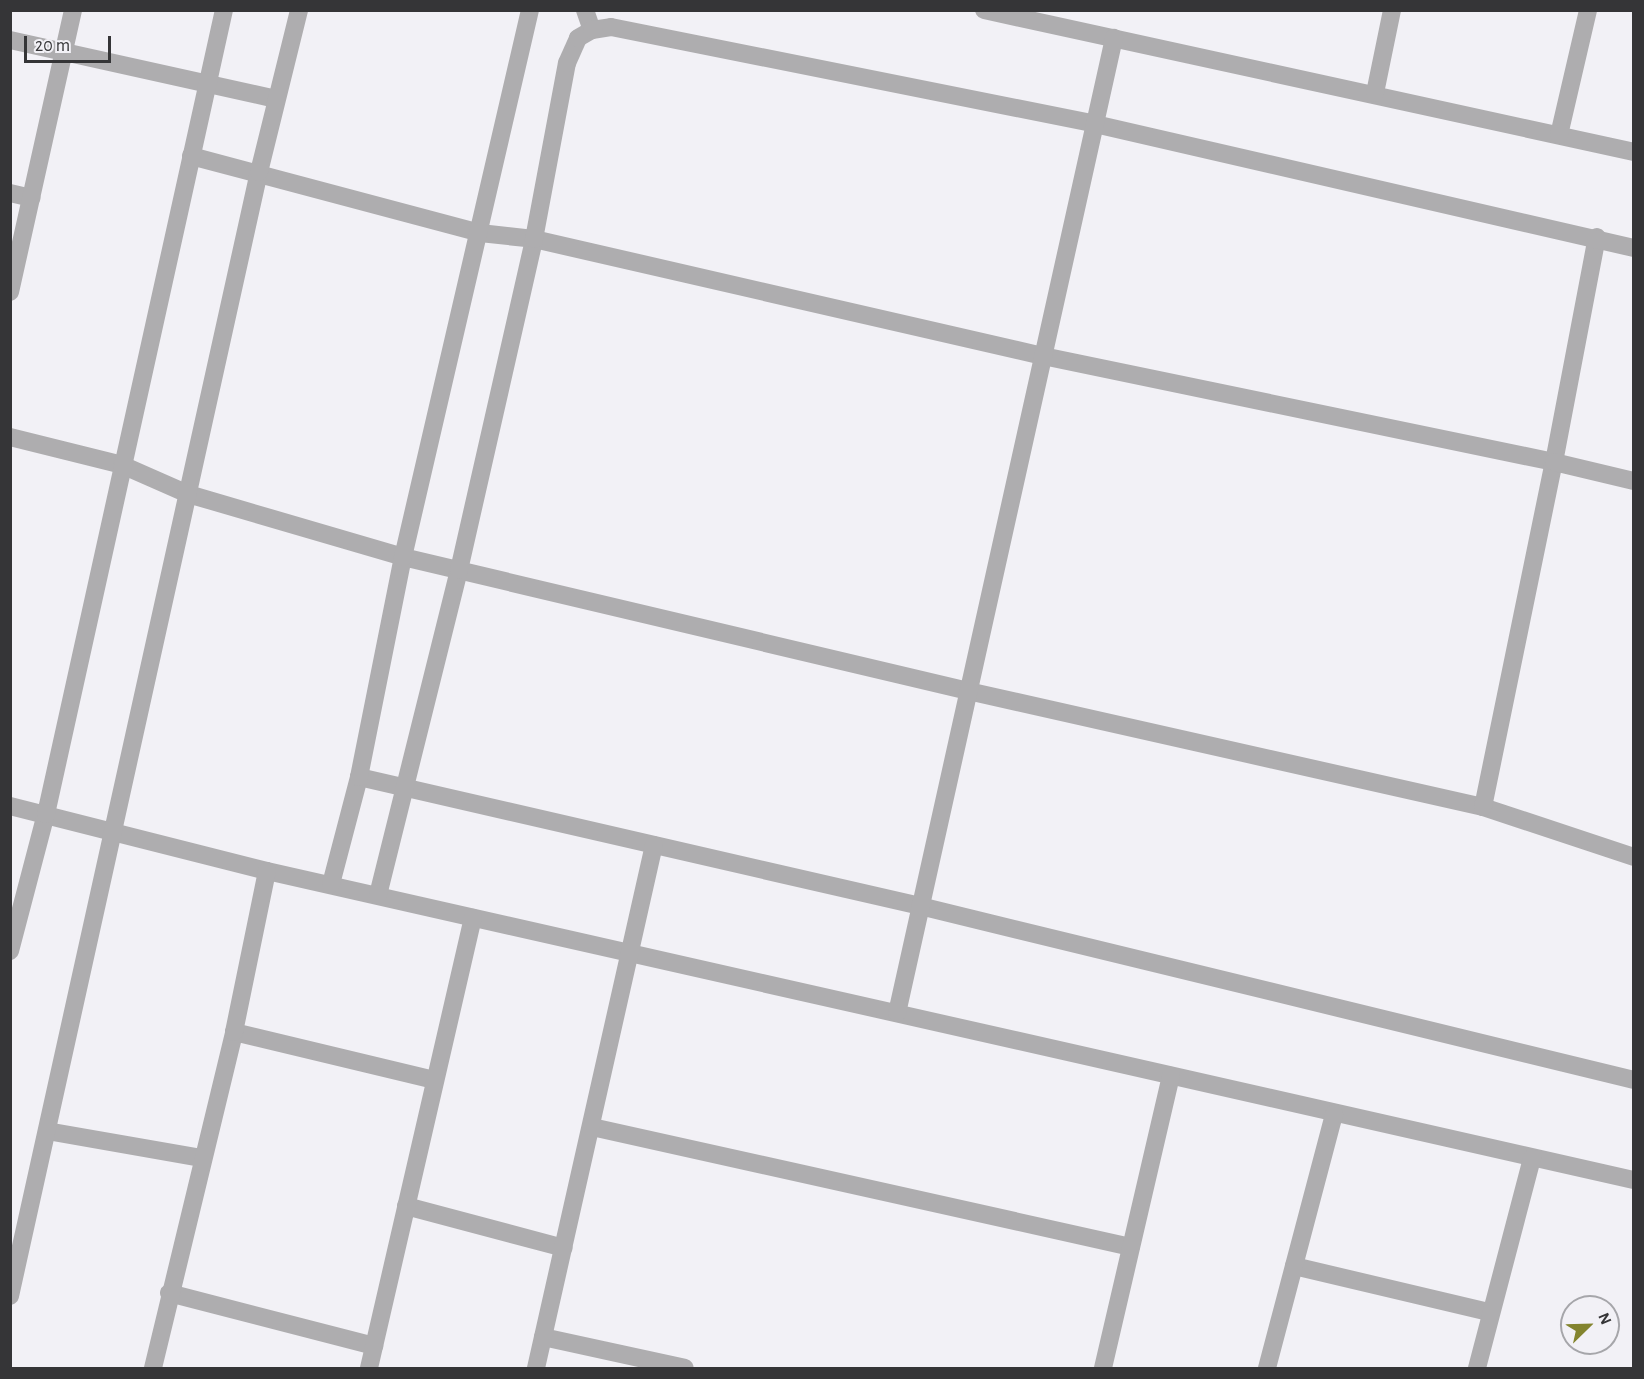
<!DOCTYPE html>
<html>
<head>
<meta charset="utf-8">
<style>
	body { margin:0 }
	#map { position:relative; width:1644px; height:1379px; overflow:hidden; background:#f2f1f6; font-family:"Alegreya Sans",sans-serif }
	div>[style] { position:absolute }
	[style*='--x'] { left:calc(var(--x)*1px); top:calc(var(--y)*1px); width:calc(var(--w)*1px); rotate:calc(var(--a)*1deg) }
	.street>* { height:18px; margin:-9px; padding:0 9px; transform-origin:9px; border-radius:9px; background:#aeadaf }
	span { translate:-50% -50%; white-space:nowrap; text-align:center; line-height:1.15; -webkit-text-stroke:6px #f2f1f6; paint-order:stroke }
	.frame { position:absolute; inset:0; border:12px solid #353537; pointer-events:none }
	.north { position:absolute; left:1560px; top:1295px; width:60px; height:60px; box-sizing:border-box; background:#f2f1f6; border:2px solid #a6a6aa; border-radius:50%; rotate:67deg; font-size:16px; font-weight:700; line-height:24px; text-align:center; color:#353537 }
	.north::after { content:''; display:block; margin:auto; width:21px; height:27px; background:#83842e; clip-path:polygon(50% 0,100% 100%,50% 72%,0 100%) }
	.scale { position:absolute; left:24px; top:36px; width:87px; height:27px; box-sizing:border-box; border:3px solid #353537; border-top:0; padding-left:8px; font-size:18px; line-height:21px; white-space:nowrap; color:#353537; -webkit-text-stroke:4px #f2f1f6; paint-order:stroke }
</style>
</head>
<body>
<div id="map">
	<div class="street">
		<i style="--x:585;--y:10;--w:21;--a:71"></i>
		<i style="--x:984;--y:10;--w:665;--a:12.32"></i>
		<i style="--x:10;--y:40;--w:272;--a:12.5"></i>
		<i style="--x:1375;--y:93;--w:85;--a:-78.4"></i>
		<i style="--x:1559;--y:135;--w:128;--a:-76.9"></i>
		<i style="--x:191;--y:156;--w:299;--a:14.9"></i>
		<i style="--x:480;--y:233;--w:54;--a:6.3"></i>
		<i style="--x:534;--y:239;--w:522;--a:12.95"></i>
		<i style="--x:1043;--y:356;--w:522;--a:11.72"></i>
		<i style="--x:1554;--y:462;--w:229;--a:-79.2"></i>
		<i style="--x:10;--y:193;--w:22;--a:13"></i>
		<i style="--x:10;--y:292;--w:289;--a:-77.4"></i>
		<i style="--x:10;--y:437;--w:115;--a:14"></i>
		<i style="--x:122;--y:465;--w:72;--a:23.7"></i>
		<i style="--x:188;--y:494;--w:224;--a:16.3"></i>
		<i style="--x:403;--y:557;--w:581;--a:13.34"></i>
		<i style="--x:968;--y:691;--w:528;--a:12.69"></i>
		<i style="--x:1483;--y:807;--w:159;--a:18.3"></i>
		<i style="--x:359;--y:777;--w:576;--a:12.95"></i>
		<i style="--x:920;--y:906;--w:735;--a:13.7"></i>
		<i style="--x:10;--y:806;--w:265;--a:14.2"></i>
		<i style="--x:267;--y:871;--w:1401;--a:12.74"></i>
		<i style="--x:1483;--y:807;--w:352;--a:-78.4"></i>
		<i style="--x:1554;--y:462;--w:82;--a:13.4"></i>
		<i style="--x:331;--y:884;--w:111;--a:-75.3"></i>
		<i style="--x:359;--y:777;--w:224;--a:-78.7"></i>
		<i style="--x:403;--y:557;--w:562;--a:-76.93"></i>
		<i style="--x:378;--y:895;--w:335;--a:-76"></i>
		<i style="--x:459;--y:570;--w:339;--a:-77.2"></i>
		<i style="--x:534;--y:239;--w:179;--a:-79.4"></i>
		<i style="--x:567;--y:63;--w:27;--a:-66"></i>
		<i style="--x:578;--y:38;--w:16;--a:-30"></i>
		<i style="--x:592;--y:30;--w:19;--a:-9"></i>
		<i style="--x:611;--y:27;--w:494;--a:11.3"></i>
		<i style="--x:1095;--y:124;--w:553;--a:12.96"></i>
		<i style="--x:10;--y:951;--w:142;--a:-75.3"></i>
		<i style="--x:46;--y:814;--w:823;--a:-77.52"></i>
		<i style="--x:897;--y:1013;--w:999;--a:-77.45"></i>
		<i style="--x:234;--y:1032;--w:206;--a:13.5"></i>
		<i style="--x:592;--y:1127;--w:552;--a:12.55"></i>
		<i style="--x:47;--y:1131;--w:156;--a:9.9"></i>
		<i style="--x:406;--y:1206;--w:163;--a:14.9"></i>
		<i style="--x:1294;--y:1266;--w:200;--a:13.3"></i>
		<i style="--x:169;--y:1293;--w:212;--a:14.5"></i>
		<i style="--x:10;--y:1296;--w:1151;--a:-77.51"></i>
		<i style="--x:259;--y:172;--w:167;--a:-76.1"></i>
		<i style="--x:543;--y:1337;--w:145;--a:12.3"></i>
		<i style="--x:153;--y:1368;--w:346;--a:-76.4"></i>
		<i style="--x:234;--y:1032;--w:164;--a:-78.4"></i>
		<i style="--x:369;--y:1368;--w:462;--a:-77"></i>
		<i style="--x:536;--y:1368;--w:536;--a:-77.29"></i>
		<i style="--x:1103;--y:1368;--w:300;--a:-76.9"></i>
		<i style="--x:1267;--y:1368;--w:263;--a:-75.2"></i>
		<i style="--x:1477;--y:1368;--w:217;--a:-75.3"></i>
	</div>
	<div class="frame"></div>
	<div class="north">N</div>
	<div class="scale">20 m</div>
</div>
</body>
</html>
